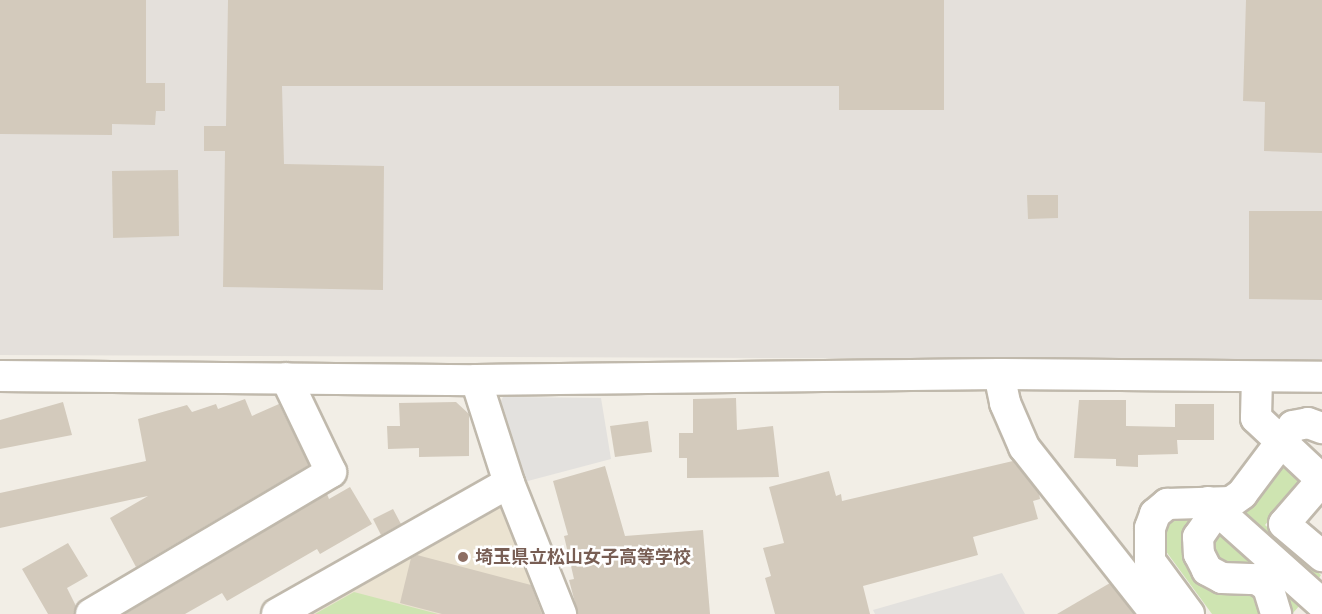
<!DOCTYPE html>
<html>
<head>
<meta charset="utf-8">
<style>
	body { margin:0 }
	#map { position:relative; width:1322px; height:614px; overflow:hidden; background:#f2eee6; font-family:"IBM Plex Sans","Noto Sans JP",sans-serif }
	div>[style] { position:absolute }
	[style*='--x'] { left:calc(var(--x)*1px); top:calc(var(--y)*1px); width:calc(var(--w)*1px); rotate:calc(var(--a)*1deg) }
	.industrial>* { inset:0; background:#e4e0db }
	.education>* { inset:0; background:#ebe3d1 }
	.green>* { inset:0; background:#cee4b1 }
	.parking>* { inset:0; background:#e3e1de }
	.building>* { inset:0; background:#d3cabc }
	.roads { filter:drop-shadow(2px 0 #c0b9ac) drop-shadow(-2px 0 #c0b9ac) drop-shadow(0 2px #c0b9ac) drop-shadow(0 -2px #c0b9ac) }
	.minor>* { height:30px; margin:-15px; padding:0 15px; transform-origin:15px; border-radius:15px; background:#fff }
	.dots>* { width:16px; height:16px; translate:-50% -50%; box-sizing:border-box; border:3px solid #fff; border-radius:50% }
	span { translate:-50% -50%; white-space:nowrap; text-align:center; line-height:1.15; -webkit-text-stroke:5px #fff; paint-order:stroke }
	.education-label { font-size:18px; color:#785e54; font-weight:700 }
	.left { translate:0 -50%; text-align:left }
</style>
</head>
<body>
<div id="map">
	<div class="industrial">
		<i style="clip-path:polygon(0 0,1322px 0,1322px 360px,0 355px)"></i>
	</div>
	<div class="education">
		<i style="clip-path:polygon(503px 501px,546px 614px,301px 614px)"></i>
	</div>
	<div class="green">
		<i style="clip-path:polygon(1282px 459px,1304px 479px,1265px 525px,1321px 575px,1319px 578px,1240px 510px)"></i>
		<i style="clip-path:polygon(1176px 515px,1196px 515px,1187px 538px,1247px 582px,1268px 614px,1212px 614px,1165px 550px,1161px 531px,1166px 522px)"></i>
		<i style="clip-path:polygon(1211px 525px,1301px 604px,1292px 614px,1284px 614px,1214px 564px)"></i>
		<i style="clip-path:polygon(354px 592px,438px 614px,315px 614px)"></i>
	</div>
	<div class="parking">
		<i style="clip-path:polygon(503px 397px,601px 398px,611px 459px,524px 482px,497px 408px)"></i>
		<i style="clip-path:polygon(1002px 573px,1025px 614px,875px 614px,873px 610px)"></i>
	</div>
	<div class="building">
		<i style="clip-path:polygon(0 0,146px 0,146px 83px,165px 83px,165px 111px,156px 111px,155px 125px,112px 124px,112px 135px,0 134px)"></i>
		<i style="clip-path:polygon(228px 0,944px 0,944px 110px,839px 110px,839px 86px,282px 86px,284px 164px,384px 166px,383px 290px,223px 287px,225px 151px,204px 151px,204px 126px,226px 126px)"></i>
		<i style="clip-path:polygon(1246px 0,1322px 0,1322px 153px,1264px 151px,1265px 102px,1243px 101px)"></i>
		<i style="clip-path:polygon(178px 170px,179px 236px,113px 238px,112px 171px)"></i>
		<i style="clip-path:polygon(1027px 195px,1058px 195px,1058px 218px,1028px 219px)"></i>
		<i style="clip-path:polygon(1249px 211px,1322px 211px,1322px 300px,1249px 299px)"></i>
		<i style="clip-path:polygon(736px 398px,737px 430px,773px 426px,779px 477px,687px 478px,687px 458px,679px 458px,679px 433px,693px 433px,693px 399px)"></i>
		<i style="clip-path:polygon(245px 399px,252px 416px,279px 404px,309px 465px,136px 567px,110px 518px,148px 496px,0 528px,0 493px,146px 461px,138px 419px,187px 405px,192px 412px,216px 404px,218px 409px)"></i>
		<i style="clip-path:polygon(1079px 400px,1126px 400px,1126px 426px,1175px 427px,1175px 404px,1214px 404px,1214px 440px,1177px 440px,1178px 454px,1138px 455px,1138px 467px,1116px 466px,1116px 459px,1074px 458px)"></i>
		<i style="clip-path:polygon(63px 402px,72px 435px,0 449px,0 420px)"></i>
		<i style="clip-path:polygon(456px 402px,469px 414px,469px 456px,419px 457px,419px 448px,388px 449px,387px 426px,400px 426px,399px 403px)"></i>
		<i style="clip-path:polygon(648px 421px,652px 452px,615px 457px,610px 426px)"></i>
		<i style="clip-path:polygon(1013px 461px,1039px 493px,1040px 499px,1033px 501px,1038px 519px,973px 537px,978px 555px,863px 586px,870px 614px,775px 614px,765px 578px,771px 576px,763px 548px,784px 543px,769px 487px,829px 471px,836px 496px,841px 494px,842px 501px)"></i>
		<i style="clip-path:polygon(605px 466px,625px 536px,703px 530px,710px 614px,578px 614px,569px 580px,574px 579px,564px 536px,568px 535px,553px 481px)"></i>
		<i style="clip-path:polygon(350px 487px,372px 524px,320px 554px,317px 549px,227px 601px,222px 593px,185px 614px,125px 614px,327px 494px,329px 499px)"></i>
		<i style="clip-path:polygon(393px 509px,401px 524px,381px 535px,373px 519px)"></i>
		<i style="clip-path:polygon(68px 543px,88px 576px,67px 588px,76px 606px,74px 614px,48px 614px,22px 569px)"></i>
		<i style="clip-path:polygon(417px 555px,531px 585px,542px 614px,442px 614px,400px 603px,411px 558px)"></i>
		<i style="clip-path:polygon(1110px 583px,1134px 614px,1057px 614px)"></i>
	</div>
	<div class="roads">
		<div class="minor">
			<i style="--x:999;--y:374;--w:30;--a:78"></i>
			<i style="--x:1005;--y:403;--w:48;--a:66.6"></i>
			<i style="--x:1024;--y:447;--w:213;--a:51.7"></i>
			<i style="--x:0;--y:376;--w:476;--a:0.5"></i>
			<i style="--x:476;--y:380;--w:523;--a:-0.66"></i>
			<i style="--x:999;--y:374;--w:323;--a:0.5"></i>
			<i style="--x:1257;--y:377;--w:41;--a:91.4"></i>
			<i style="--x:1256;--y:418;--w:91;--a:43.2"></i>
			<i style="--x:1322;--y:480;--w:58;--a:130.8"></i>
			<i style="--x:1284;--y:524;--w:50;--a:40.1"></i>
			<i style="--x:476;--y:380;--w:108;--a:72.2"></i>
			<i style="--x:509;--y:483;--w:141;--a:68.3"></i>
			<i style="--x:1208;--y:502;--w:153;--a:41.8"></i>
			<i style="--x:1217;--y:510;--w:33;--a:125"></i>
			<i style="--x:1198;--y:537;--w:17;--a:87"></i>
			<i style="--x:1199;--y:554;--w:18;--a:63"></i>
			<i style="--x:1207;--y:570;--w:17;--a:28"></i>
			<i style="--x:1222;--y:578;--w:35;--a:2"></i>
			<i style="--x:1257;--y:579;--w:14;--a:36"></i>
			<i style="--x:1268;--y:587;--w:28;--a:73"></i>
			<i style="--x:91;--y:614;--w:279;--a:-30.6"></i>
			<i style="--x:331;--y:472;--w:104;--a:-115.6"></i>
			<i style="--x:277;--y:614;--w:266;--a:-29.5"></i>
			<i style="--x:1189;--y:614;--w:66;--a:-126.3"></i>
			<i style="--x:1150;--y:561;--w:33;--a:-90"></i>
			<i style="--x:1150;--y:528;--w:15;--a:-70"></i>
			<i style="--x:1155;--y:514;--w:16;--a:-40"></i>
			<i style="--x:1167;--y:504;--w:64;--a:-1.8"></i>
			<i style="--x:1231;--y:502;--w:14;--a:-36"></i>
			<i style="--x:1242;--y:494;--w:85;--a:-53.1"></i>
			<i style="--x:1293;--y:426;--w:15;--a:-11"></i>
			<i style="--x:1308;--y:423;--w:15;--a:20"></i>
		</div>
	</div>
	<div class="dots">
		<i style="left:463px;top:557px;background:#8d6e63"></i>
	</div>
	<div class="education-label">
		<span class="left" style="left:475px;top:557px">埼玉県立松山女子高等学校</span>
	</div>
</div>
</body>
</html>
